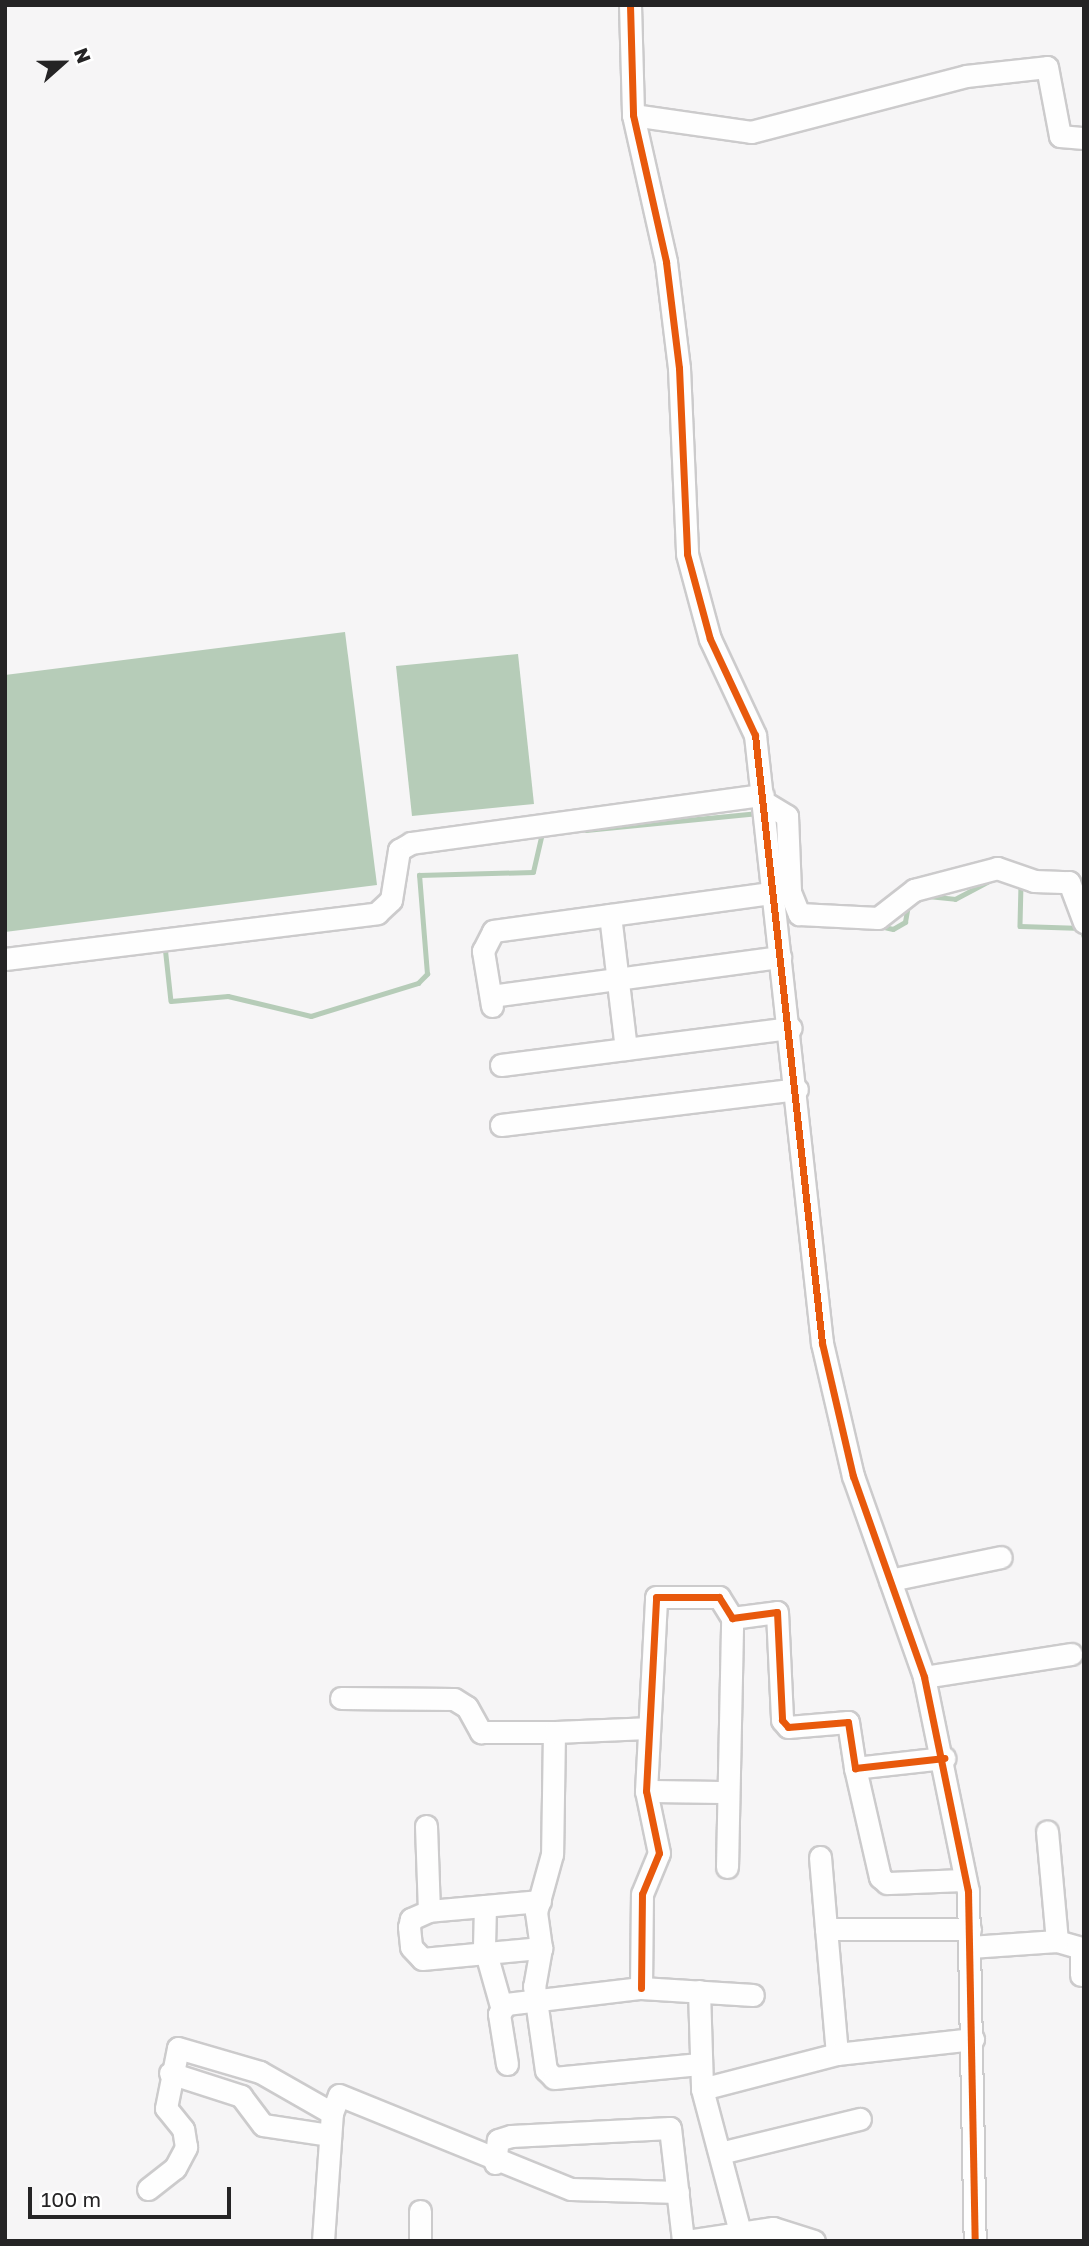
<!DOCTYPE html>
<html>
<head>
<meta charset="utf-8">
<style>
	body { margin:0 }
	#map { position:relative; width:1089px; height:2246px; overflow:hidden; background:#f6f5f6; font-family:"Golos Text",sans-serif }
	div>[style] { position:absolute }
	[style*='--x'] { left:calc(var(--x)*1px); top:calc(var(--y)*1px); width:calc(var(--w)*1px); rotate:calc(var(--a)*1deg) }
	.water>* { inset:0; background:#b6ccb8 }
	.stream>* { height:4.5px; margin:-2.25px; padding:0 2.25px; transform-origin:2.25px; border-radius:2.25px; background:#b6ccb8 }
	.roads { filter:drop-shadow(2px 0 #cccbcc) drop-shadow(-2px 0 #cccbcc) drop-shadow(0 2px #cccbcc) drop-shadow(0 -2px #cccbcc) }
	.minor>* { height:21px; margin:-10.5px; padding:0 10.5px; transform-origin:10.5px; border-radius:10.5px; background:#fefefe }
	.cycleway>* { height:7px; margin:-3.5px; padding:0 3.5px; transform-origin:3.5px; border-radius:3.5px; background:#e8590c }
	span { translate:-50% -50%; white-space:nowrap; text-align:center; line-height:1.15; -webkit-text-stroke:5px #fff; paint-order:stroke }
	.frame { position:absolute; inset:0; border:7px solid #252425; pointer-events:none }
	.north { position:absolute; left:28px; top:28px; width:70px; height:70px; -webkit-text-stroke:5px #fff; paint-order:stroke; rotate:69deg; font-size:19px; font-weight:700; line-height:28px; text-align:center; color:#252425 }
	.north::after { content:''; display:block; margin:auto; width:24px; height:32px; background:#252425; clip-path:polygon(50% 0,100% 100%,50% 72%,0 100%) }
	.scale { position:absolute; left:28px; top:2187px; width:203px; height:32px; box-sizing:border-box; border:4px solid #252425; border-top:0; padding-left:9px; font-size:21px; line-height:24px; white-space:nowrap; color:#252425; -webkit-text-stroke:5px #fff; paint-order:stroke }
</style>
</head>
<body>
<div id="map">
	<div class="water">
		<i style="clip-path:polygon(345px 632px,377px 885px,5px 932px,5px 675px)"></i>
		<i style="clip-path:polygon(518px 654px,534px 804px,412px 816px,396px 666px)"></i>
	</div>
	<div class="stream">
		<i style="--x:586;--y:830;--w:173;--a:-5.6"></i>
		<i style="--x:1021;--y:884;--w:42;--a:91.4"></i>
		<i style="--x:1020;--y:926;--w:62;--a:1.8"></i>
		<i style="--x:1082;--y:928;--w:8;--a:76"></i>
		<i style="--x:928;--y:896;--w:27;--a:6"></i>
		<i style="--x:955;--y:899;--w:41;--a:-27.8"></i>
		<i style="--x:880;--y:926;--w:13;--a:13"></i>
		<i style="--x:893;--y:929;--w:14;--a:-30"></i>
		<i style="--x:905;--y:922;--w:17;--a:-80"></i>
		<i style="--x:165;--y:946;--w:55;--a:83.8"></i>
		<i style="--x:171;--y:1001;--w:57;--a:-5"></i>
		<i style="--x:228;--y:996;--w:85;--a:13.5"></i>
		<i style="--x:311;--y:1016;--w:112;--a:-17.1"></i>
		<i style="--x:418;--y:983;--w:13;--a:-45"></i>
		<i style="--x:427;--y:974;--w:99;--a:-94.6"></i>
		<i style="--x:419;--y:875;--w:114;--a:-1.5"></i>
		<i style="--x:533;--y:872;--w:39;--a:-77"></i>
	</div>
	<div class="roads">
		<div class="minor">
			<i style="--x:630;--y:5;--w:110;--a:88.4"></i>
			<i style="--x:633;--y:115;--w:151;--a:77.3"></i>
			<i style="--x:666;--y:262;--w:107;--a:83"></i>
			<i style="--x:679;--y:368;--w:186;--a:87.5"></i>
			<i style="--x:687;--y:554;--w:88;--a:74.9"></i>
			<i style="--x:710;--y:639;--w:106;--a:64.9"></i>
			<i style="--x:755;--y:735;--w:612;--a:83.71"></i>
			<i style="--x:822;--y:1343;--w:137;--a:76.9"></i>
			<i style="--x:853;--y:1476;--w:213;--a:70.5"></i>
			<i style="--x:924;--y:1677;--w:218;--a:78.4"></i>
			<i style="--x:968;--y:1891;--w:350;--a:88.9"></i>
			<i style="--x:633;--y:115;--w:119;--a:8.2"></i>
			<i style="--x:751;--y:132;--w:222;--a:-14.6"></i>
			<i style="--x:966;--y:76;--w:81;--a:-6.3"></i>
			<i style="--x:1047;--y:67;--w:70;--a:79.3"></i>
			<i style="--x:1060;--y:136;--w:24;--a:5"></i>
			<i style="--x:764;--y:802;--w:27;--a:31"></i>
			<i style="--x:787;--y:816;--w:76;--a:87.7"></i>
			<i style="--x:790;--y:892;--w:24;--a:68"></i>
			<i style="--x:799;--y:914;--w:79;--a:2.9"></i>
			<i style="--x:878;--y:918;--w:46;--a:-37.9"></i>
			<i style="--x:914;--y:890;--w:86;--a:-14.8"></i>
			<i style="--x:997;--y:868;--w:39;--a:19"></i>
			<i style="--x:1034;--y:881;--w:35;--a:2"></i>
			<i style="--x:1069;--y:882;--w:43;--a:69.4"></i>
			<i style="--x:610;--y:915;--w:135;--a:83.2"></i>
			<i style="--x:5;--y:959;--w:375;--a:-7"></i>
			<i style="--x:377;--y:913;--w:19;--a:-43"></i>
			<i style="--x:391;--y:900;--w:51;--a:-80.9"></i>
			<i style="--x:399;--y:850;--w:14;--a:-30"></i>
			<i style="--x:411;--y:843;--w:355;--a:-7.8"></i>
			<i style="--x:491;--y:996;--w:292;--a:-7.7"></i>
			<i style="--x:492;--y:1006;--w:56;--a:-99.3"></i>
			<i style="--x:483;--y:951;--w:22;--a:-63"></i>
			<i style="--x:493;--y:931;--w:282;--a:-7.8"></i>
			<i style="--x:501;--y:1065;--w:292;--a:-7.3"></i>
			<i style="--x:501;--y:1125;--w:298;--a:-6.9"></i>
			<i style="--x:890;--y:1580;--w:113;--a:-11.7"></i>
			<i style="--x:924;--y:1677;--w:149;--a:-8.9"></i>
			<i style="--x:341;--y:1698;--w:113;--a:0.5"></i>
			<i style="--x:454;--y:1699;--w:15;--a:32"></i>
			<i style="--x:467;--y:1707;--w:29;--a:61"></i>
			<i style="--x:481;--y:1732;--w:73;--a:0"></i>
			<i style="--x:554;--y:1732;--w:122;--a:90.9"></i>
			<i style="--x:552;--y:1854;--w:60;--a:105.4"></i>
			<i style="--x:536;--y:1912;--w:36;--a:82"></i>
			<i style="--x:541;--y:1948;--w:39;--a:100"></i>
			<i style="--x:534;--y:1986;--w:85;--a:81.9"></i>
			<i style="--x:546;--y:2070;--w:11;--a:45"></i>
			<i style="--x:554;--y:2078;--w:146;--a:-5.5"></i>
			<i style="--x:554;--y:1732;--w:94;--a:-2.4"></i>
			<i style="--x:855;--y:1768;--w:112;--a:77.1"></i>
			<i style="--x:880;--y:1877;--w:9;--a:41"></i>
			<i style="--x:887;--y:1883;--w:78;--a:-2.2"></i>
			<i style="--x:646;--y:1791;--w:82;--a:0.7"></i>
			<i style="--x:426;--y:1826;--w:85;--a:88"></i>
			<i style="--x:820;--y:1857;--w:72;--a:85.2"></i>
			<i style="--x:727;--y:1867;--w:249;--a:-88.8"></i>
			<i style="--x:540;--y:1901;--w:111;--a:174.9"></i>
			<i style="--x:429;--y:1911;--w:20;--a:156"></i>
			<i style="--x:411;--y:1919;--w:8;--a:104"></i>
			<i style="--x:409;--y:1927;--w:20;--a:84"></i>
			<i style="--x:411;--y:1947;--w:16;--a:47"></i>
			<i style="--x:422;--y:1959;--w:120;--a:-5.3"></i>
			<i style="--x:485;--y:1906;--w:40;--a:91.4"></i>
			<i style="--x:484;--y:1946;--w:62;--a:74.2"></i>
			<i style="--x:1057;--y:1941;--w:25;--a:16"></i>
			<i style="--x:1081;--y:1948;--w:27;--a:90"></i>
			<i style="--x:970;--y:1947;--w:87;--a:-3.9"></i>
			<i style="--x:1057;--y:1941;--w:110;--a:-95.2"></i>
			<i style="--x:641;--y:1988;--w:94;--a:-89.4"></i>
			<i style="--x:642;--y:1894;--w:44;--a:-67.5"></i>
			<i style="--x:659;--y:1853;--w:63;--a:-101.8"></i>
			<i style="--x:646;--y:1791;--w:194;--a:-87"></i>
			<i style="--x:656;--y:1597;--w:63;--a:0"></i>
			<i style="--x:719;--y:1597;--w:25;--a:58"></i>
			<i style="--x:732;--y:1618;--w:45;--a:-7.6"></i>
			<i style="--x:777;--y:1612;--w:108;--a:87.3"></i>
			<i style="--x:782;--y:1720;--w:9;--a:49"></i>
			<i style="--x:788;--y:1727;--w:60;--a:-4.8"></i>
			<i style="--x:848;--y:1722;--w:47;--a:81.3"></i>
			<i style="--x:855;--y:1768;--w:90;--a:-6.4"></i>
			<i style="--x:699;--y:1991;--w:98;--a:88.2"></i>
			<i style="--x:702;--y:2089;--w:148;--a:75.1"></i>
			<i style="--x:837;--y:2054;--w:125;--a:-95"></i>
			<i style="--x:826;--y:1929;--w:144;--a:0"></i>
			<i style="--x:507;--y:2064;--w:51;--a:-99.1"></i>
			<i style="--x:499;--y:2014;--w:12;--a:-55"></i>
			<i style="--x:506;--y:2004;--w:136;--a:-6.8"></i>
			<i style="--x:641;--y:1988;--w:112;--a:3.6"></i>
			<i style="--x:170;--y:2073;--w:75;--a:17.9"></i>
			<i style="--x:241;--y:2096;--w:36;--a:53"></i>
			<i style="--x:263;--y:2125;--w:68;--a:8.5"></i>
			<i style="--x:702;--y:2089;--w:139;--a:-14.5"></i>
			<i style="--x:837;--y:2054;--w:137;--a:-6.3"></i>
			<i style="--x:720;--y:2153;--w:144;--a:-13.7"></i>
			<i style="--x:495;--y:2163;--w:23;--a:-83"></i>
			<i style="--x:498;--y:2140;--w:14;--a:-17"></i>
			<i style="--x:511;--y:2136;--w:159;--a:-2.9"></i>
			<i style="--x:670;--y:2128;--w:114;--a:83.4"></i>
			<i style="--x:148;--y:2189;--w:34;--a:-38"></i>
			<i style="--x:175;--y:2168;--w:24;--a:-62"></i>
			<i style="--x:186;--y:2147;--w:18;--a:-99"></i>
			<i style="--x:183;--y:2129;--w:27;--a:-129"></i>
			<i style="--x:166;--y:2108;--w:61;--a:-78.7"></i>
			<i style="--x:178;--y:2048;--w:85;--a:16.3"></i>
			<i style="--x:260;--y:2072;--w:83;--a:29.7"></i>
			<i style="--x:323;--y:2241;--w:128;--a:-86"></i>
			<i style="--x:332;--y:2113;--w:19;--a:-69"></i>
			<i style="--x:339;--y:2095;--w:250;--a:22.1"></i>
			<i style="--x:571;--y:2189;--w:107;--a:1.6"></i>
			<i style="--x:420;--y:2241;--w:30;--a:-90"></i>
			<i style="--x:687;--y:2241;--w:87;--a:-8.6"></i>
			<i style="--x:773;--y:2228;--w:43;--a:17.6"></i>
		</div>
	</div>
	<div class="cycleway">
		<i style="--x:630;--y:5;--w:110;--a:88.4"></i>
		<i style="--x:633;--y:115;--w:151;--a:77.3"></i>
		<i style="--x:666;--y:262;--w:107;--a:83"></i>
		<i style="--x:679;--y:368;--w:186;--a:87.5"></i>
		<i style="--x:687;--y:554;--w:88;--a:74.9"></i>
		<i style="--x:710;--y:639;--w:106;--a:64.9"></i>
		<i style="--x:755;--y:735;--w:612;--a:83.71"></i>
		<i style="--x:822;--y:1343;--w:137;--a:76.9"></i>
		<i style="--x:853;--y:1476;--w:213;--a:70.5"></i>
		<i style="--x:924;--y:1677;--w:218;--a:78.4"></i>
		<i style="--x:968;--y:1891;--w:350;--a:88.9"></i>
		<i style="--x:641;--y:1988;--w:94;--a:-89.4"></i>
		<i style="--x:642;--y:1894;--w:44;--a:-67.5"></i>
		<i style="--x:659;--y:1853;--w:63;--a:-101.8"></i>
		<i style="--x:646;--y:1791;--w:194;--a:-87"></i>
		<i style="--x:656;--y:1597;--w:63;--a:0"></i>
		<i style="--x:719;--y:1597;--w:25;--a:58"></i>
		<i style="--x:732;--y:1618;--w:45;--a:-7.6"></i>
		<i style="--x:777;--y:1612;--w:108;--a:87.3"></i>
		<i style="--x:782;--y:1720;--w:9;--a:49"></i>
		<i style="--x:788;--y:1727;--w:60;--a:-4.8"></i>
		<i style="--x:848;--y:1722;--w:47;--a:81.3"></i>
		<i style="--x:855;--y:1768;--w:90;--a:-6.4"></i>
	</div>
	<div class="frame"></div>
	<div class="north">N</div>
	<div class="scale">100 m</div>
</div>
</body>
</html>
